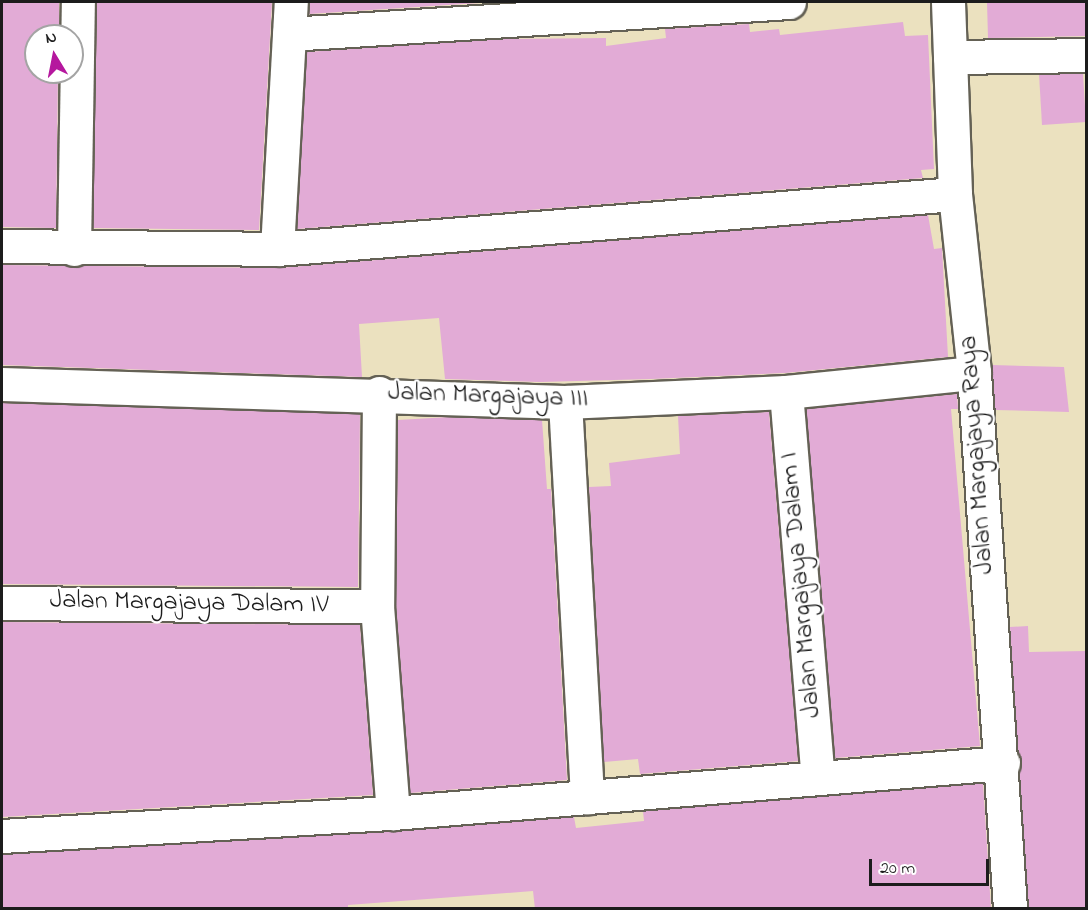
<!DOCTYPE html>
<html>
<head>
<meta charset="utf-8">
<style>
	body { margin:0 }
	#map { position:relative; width:1088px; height:910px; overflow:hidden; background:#ebe1bf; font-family:"Indie Flower",sans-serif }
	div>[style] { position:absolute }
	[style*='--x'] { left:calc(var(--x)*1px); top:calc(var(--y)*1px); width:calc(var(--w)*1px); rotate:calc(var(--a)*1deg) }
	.building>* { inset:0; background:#e2abd6 }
	.roads { filter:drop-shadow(2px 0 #646155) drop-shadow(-2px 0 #646155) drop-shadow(0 2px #646155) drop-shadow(0 -2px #646155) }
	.street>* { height:33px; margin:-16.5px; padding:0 16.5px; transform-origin:16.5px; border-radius:16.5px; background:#fff }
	span { translate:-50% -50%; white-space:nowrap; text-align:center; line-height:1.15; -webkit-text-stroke:4.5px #fff; paint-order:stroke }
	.street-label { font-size:26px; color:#1c1c1c }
	.frame { position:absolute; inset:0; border:3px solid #1c1c1c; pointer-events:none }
	.north { position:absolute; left:24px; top:24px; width:60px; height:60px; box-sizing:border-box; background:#fff; border:2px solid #a4a4a4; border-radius:50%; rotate:350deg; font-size:16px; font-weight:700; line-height:24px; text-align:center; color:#1c1c1c }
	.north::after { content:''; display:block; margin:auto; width:21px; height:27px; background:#b5179e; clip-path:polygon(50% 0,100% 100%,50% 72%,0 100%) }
	.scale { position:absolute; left:869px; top:859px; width:120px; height:27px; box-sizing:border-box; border:3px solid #1c1c1c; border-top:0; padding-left:8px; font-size:18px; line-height:21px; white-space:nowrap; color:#1c1c1c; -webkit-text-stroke:4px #fff; paint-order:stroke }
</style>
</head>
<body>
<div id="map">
	<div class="building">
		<i style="clip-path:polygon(2px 2px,59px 2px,59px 36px,36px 36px,36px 72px,58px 72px,56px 228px,2px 227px)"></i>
		<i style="clip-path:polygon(97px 2px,272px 2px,259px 230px,93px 228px)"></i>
		<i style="clip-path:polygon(309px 2px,495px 2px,309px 14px)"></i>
		<i style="clip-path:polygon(987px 2px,1086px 2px,1086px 36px,988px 38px)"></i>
		<i style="clip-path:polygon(903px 22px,905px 36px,928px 35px,934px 169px,921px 170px,923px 178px,297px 229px,307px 52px,498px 39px,606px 38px,606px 46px,666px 38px,665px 29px,749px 24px,750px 32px,779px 29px,780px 35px)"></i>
		<i style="clip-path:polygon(1039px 74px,1083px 74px,1086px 122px,1042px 125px)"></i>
		<i style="clip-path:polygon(928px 215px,934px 249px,942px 248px,948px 357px,785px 373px,651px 379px,540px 382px,445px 379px,439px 318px,359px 324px,362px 377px,2px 365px,2px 265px,279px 268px)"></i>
		<i style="clip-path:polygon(992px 365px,1064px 367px,1069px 412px,995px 410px)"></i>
		<i style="clip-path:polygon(957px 394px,958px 409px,951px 409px,980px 746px,835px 758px,806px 409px)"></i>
		<i style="clip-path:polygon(2px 403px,360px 414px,358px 587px,2px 584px)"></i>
		<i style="clip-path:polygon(769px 412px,798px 761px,640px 774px,638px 759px,604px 762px,589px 487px,611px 486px,609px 463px,680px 454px,678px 416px)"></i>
		<i style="clip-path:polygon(449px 417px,542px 420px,547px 489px,551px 489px,567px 780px,410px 793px,396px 605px,398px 420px)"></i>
		<i style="clip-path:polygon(2px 622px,360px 625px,373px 795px,2px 817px)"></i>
		<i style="clip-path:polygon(1028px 626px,1029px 652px,1086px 651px,1086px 909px,1028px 909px,1010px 627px)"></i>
		<i style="clip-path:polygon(983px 783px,991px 909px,535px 909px,533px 891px,348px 905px,348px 909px,2px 909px,2px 854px,574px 817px,576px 828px,644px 821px,643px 811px)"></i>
	</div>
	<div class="roads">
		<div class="street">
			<i style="--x:948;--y:2;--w:192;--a:87.9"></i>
			<i style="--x:955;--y:194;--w:180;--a:83.9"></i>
			<i style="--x:974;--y:373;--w:536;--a:86.15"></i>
			<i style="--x:289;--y:34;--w:501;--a:-3.66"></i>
			<i style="--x:950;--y:57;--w:136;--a:-0.8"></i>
			<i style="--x:2;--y:246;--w:275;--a:0.6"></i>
			<i style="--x:277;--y:249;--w:680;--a:-4.64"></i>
			<i style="--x:74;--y:249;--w:247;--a:-89.1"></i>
			<i style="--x:277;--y:249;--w:247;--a:-86.8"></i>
			<i style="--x:2;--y:384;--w:563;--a:1.83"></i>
			<i style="--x:565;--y:402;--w:221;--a:-2.6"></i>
			<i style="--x:786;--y:392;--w:189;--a:-5.8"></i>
			<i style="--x:786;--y:392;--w:387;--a:85.3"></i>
			<i style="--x:379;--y:393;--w:213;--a:90.5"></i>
			<i style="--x:377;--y:606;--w:208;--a:85.6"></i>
			<i style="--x:565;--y:402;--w:396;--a:86.8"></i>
			<i style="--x:2;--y:603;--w:375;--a:0.5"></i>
			<i style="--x:2;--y:836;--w:392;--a:-3.4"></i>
			<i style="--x:393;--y:813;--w:612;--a:-4.69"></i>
		</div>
	</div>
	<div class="street-label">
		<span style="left:488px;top:397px;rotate:2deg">Jalan Margajaya III</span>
		<span style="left:978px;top:455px;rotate:-94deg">Jalan Margajaya Raya</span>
		<span style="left:802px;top:585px;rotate:-95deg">Jalan Margajaya Dalam I</span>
		<span style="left:189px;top:604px;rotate:1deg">Jalan Margajaya Dalam IV</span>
	</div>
	<div class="frame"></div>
	<div class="north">N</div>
	<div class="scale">20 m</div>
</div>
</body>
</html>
